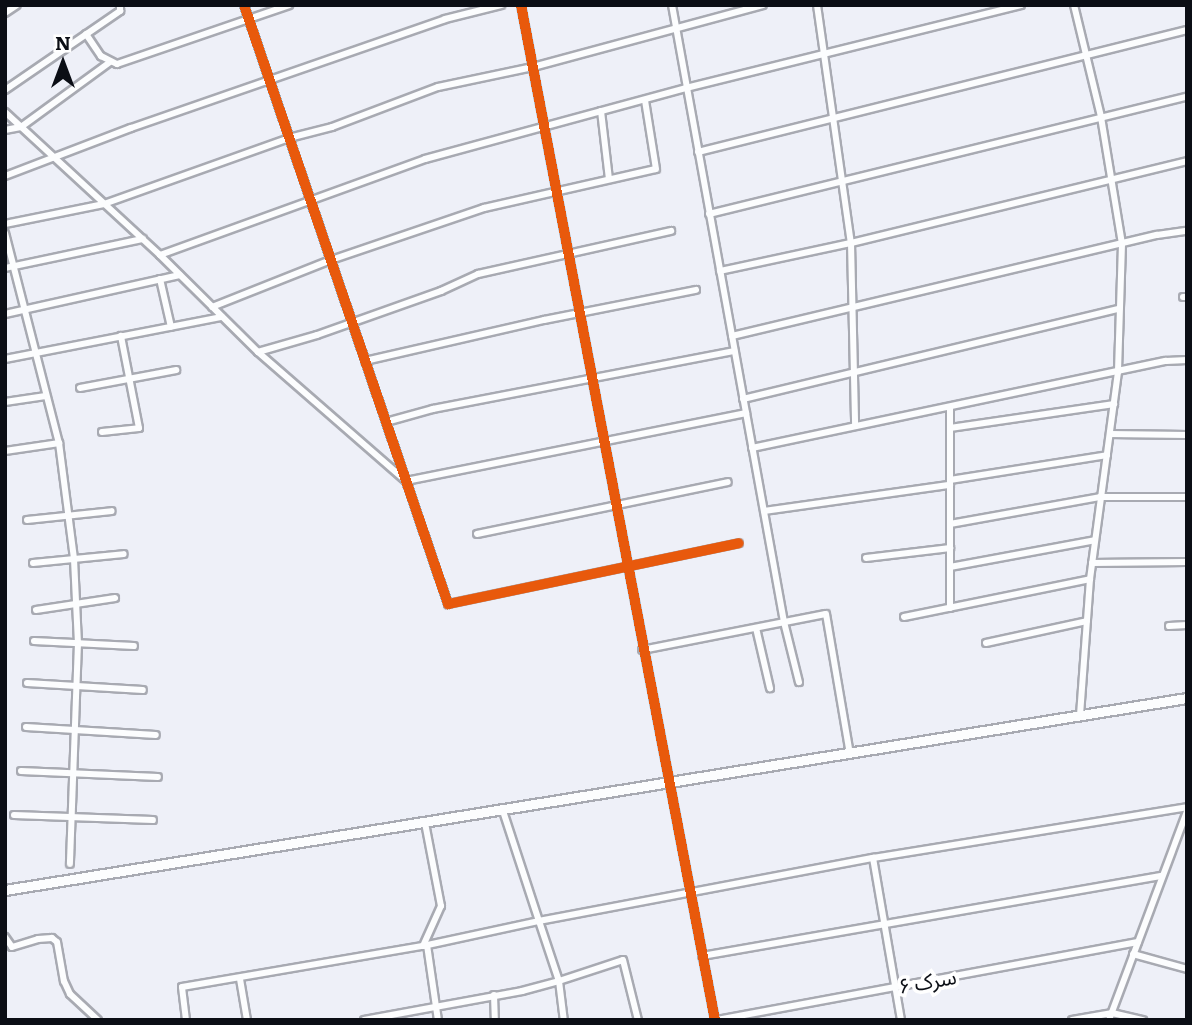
<!DOCTYPE html>
<html>
<head>
<meta charset="utf-8">
<style>
	body { margin:0 }
	#map { position:relative; width:1192px; height:1025px; overflow:hidden; background:#eef0f8; font-family:Literata,"Noto Sans Arabic",serif }
	div>[style] { position:absolute }
	[style*='--x'] { left:calc(var(--x)*1px); top:calc(var(--y)*1px); width:calc(var(--w)*1px); rotate:calc(var(--a)*1deg) }
	.roads { filter:drop-shadow(2px 0 #a8aab2) drop-shadow(-2px 0 #a8aab2) drop-shadow(0 2px #a8aab2) drop-shadow(0 -2px #a8aab2) }
	.minor>* { height:6px; margin:-3px; padding:0 3px; transform-origin:3px; border-radius:3px; background:#fcfdfe }
	.primary>* { height:9px; margin:-4.5px; padding:0 4.5px; transform-origin:4.5px; border-radius:4.5px; background:#fcfdfe }
	.cycleway>* { height:10px; margin:-5px; padding:0 5px; transform-origin:5px; border-radius:5px; background:#e8590c }
	span { translate:-50% -50%; white-space:nowrap; text-align:center; line-height:1.15; -webkit-text-stroke:7px #fff; paint-order:stroke }
	.street-label { font-size:21px; color:#0b0e15 }
	.frame { position:absolute; inset:0; border:7px solid #0b0e15; pointer-events:none }
	.north { position:absolute; left:28px; top:28px; width:70px; height:70px; -webkit-text-stroke:5px #fff; paint-order:stroke; rotate:0deg; font-size:19px; font-weight:700; line-height:28px; text-align:center; color:#0b0e15 }
	.north::after { content:''; display:block; margin:auto; width:24px; height:32px; background:#0b0e15; clip-path:polygon(50% 0,100% 100%,50% 72%,0 100%) }
</style>
</head>
<body>
<div id="map">
	<div class="roads">
		<div class="minor">
			<i style="--x:244;--y:5;--w:633;--a:71.19"></i>
			<i style="--x:448;--y:604;--w:297;--a:-11.8"></i>
			<i style="--x:521;--y:5;--w:1033;--a:79.18"></i>
			<i style="--x:672;--y:5;--w:627;--a:79.71"></i>
			<i style="--x:784;--y:622;--w:62;--a:76"></i>
			<i style="--x:817;--y:5;--w:240;--a:81.9"></i>
			<i style="--x:851;--y:243;--w:183;--a:88.7"></i>
			<i style="--x:1074;--y:5;--w:115;--a:76.4"></i>
			<i style="--x:1101;--y:117;--w:129;--a:80.6"></i>
			<i style="--x:1122;--y:244;--w:128;--a:91.8"></i>
			<i style="--x:1118;--y:372;--w:209;--a:97.7"></i>
			<i style="--x:1090;--y:579;--w:137;--a:94.2"></i>
			<i style="--x:5;--y:13;--w:14;--a:-34"></i>
			<i style="--x:86;--y:34;--w:27;--a:56"></i>
			<i style="--x:101;--y:56;--w:18;--a:27"></i>
			<i style="--x:117;--y:64;--w:182;--a:-18.9"></i>
			<i style="--x:5;--y:90;--w:140;--a:-34.5"></i>
			<i style="--x:120;--y:11;--w:6;--a:-90"></i>
			<i style="--x:601;--y:111;--w:68;--a:83.3"></i>
			<i style="--x:5;--y:112;--w:211;--a:42.7"></i>
			<i style="--x:160;--y:255;--w:138;--a:44.7"></i>
			<i style="--x:258;--y:352;--w:196;--a:41.1"></i>
			<i style="--x:406;--y:481;--w:347;--a:-11.3"></i>
			<i style="--x:5;--y:130;--w:16;--a:-11"></i>
			<i style="--x:21;--y:127;--w:110;--a:-36.1"></i>
			<i style="--x:698;--y:152;--w:504;--a:-14.01"></i>
			<i style="--x:5;--y:176;--w:135;--a:-20.9"></i>
			<i style="--x:131;--y:128;--w:332;--a:-19.1"></i>
			<i style="--x:445;--y:19;--w:58;--a:-14"></i>
			<i style="--x:709;--y:214;--w:492;--a:-13.8"></i>
			<i style="--x:5;--y:224;--w:101;--a:-11.4"></i>
			<i style="--x:104;--y:204;--w:196;--a:-19.6"></i>
			<i style="--x:289;--y:138;--w:44;--a:-14.3"></i>
			<i style="--x:332;--y:127;--w:113;--a:-20.7"></i>
			<i style="--x:438;--y:87;--w:97;--a:-11.9"></i>
			<i style="--x:533;--y:67;--w:238;--a:-15.1"></i>
			<i style="--x:5;--y:233;--w:217;--a:75.6"></i>
			<i style="--x:59;--y:443;--w:117;--a:82.6"></i>
			<i style="--x:74;--y:559;--w:84;--a:87.3"></i>
			<i style="--x:78;--y:643;--w:221;--a:92.1"></i>
			<i style="--x:160;--y:255;--w:282;--a:-19.9"></i>
			<i style="--x:425;--y:159;--w:270;--a:-15.2"></i>
			<i style="--x:686;--y:88;--w:345;--a:-13.9"></i>
			<i style="--x:5;--y:268;--w:141;--a:-11.9"></i>
			<i style="--x:720;--y:271;--w:134;--a:-12.1"></i>
			<i style="--x:851;--y:243;--w:346;--a:-13.7"></i>
			<i style="--x:160;--y:279;--w:49;--a:77.1"></i>
			<i style="--x:1183;--y:297;--w:4;--a:0"></i>
			<i style="--x:212;--y:307;--w:128;--a:-21.6"></i>
			<i style="--x:331;--y:260;--w:162;--a:-18.8"></i>
			<i style="--x:484;--y:208;--w:176;--a:-12.8"></i>
			<i style="--x:656;--y:169;--w:70;--a:-99.1"></i>
			<i style="--x:5;--y:314;--w:179;--a:-12.6"></i>
			<i style="--x:732;--y:336;--w:437;--a:-13.4"></i>
			<i style="--x:1157;--y:235;--w:30;--a:-8"></i>
			<i style="--x:258;--y:352;--w:61;--a:-16.1"></i>
			<i style="--x:317;--y:335;--w:132;--a:-19.5"></i>
			<i style="--x:441;--y:291;--w:41;--a:-24.7"></i>
			<i style="--x:478;--y:274;--w:198;--a:-12.6"></i>
			<i style="--x:5;--y:359;--w:221;--a:-11"></i>
			<i style="--x:365;--y:361;--w:184;--a:-12.9"></i>
			<i style="--x:544;--y:320;--w:155;--a:-11.2"></i>
			<i style="--x:80;--y:388;--w:98;--a:-10.6"></i>
			<i style="--x:743;--y:399;--w:387;--a:-13.5"></i>
			<i style="--x:5;--y:402;--w:41;--a:-8.3"></i>
			<i style="--x:950;--y:407;--w:201;--a:90"></i>
			<i style="--x:386;--y:422;--w:49;--a:-15.5"></i>
			<i style="--x:433;--y:409;--w:307;--a:-10.9"></i>
			<i style="--x:950;--y:428;--w:166;--a:-8.3"></i>
			<i style="--x:102;--y:432;--w:37;--a:-6"></i>
			<i style="--x:139;--y:428;--w:94;--a:-101.1"></i>
			<i style="--x:1110;--y:434;--w:77;--a:0.7"></i>
			<i style="--x:752;--y:448;--w:423;--a:-11.9"></i>
			<i style="--x:1166;--y:361;--w:21;--a:-3"></i>
			<i style="--x:5;--y:451;--w:55;--a:-8.4"></i>
			<i style="--x:950;--y:480;--w:159;--a:-9"></i>
			<i style="--x:764;--y:511;--w:188;--a:-8"></i>
			<i style="--x:27;--y:520;--w:85;--a:-6"></i>
			<i style="--x:950;--y:524;--w:152;--a:-10.2"></i>
			<i style="--x:1100;--y:497;--w:87;--a:0"></i>
			<i style="--x:477;--y:534;--w:256;--a:-11.7"></i>
			<i style="--x:866;--y:558;--w:85;--a:-6.8"></i>
			<i style="--x:33;--y:563;--w:91;--a:-5.6"></i>
			<i style="--x:1092;--y:563;--w:95;--a:-0.6"></i>
			<i style="--x:950;--y:567;--w:147;--a:-10.5"></i>
			<i style="--x:36;--y:610;--w:80;--a:-8.6"></i>
			<i style="--x:904;--y:617;--w:190;--a:-11.5"></i>
			<i style="--x:1169;--y:626;--w:18;--a:-3"></i>
			<i style="--x:756;--y:628;--w:62;--a:76.9"></i>
			<i style="--x:34;--y:641;--w:100;--a:2.9"></i>
			<i style="--x:986;--y:643;--w:103;--a:-12.3"></i>
			<i style="--x:642;--y:650;--w:187;--a:-11.1"></i>
			<i style="--x:826;--y:614;--w:142;--a:80.3"></i>
			<i style="--x:27;--y:683;--w:116;--a:3.5"></i>
			<i style="--x:26;--y:727;--w:130;--a:3.5"></i>
			<i style="--x:21;--y:771;--w:137;--a:2.5"></i>
			<i style="--x:503;--y:811;--w:116;--a:71.9"></i>
			<i style="--x:539;--y:921;--w:340;--a:-10.7"></i>
			<i style="--x:873;--y:858;--w:318;--a:-9.2"></i>
			<i style="--x:14;--y:815;--w:139;--a:2.1"></i>
			<i style="--x:873;--y:858;--w:164;--a:80.2"></i>
			<i style="--x:5;--y:937;--w:12;--a:55"></i>
			<i style="--x:12;--y:947;--w:27;--a:-17"></i>
			<i style="--x:38;--y:939;--w:14;--a:-4"></i>
			<i style="--x:52;--y:938;--w:6;--a:39"></i>
			<i style="--x:57;--y:942;--w:40;--a:80"></i>
			<i style="--x:64;--y:981;--w:14;--a:65"></i>
			<i style="--x:70;--y:994;--w:38;--a:43"></i>
			<i style="--x:427;--y:945;--w:76;--a:81.7"></i>
			<i style="--x:423;--y:946;--w:44;--a:-65.8"></i>
			<i style="--x:441;--y:906;--w:85;--a:-100.9"></i>
			<i style="--x:1133;--y:954;--w:56;--a:15.5"></i>
			<i style="--x:702;--y:956;--w:467;--a:-9.9"></i>
			<i style="--x:240;--y:979;--w:42;--a:80.3"></i>
			<i style="--x:494;--y:995;--w:25;--a:88"></i>
			<i style="--x:186;--y:1020;--w:33;--a:-97"></i>
			<i style="--x:182;--y:987;--w:244;--a:-9.7"></i>
			<i style="--x:423;--y:946;--w:119;--a:-12.2"></i>
			<i style="--x:539;--y:921;--w:63;--a:71.6"></i>
			<i style="--x:559;--y:981;--w:67;--a:-18.2"></i>
			<i style="--x:623;--y:960;--w:62;--a:76"></i>
			<i style="--x:364;--y:1020;--w:161;--a:-10.4"></i>
			<i style="--x:522;--y:991;--w:38;--a:-15"></i>
			<i style="--x:559;--y:981;--w:39;--a:83"></i>
			<i style="--x:717;--y:1020;--w:428;--a:-10.5"></i>
			<i style="--x:1072;--y:1020;--w:41;--a:-9.9"></i>
			<i style="--x:1112;--y:1013;--w:32;--a:13"></i>
			<i style="--x:1109;--y:1020;--w:223;--a:-69.5"></i>
		</div>
		<div class="primary">
			<i style="--x:5;--y:890;--w:1197;--a:-9.23"></i>
		</div>
	</div>
	<div class="cycleway">
		<i style="--x:244;--y:5;--w:633;--a:71.19"></i>
		<i style="--x:448;--y:604;--w:297;--a:-11.8"></i>
		<i style="--x:521;--y:5;--w:1033;--a:79.18"></i>
	</div>
	<div class="street-label">
		<span style="left:927px;top:980px;rotate:-10deg">سرک ۶</span>
	</div>
	<div class="frame"></div>
	<div class="north">N</div>
</div>
</body>
</html>
